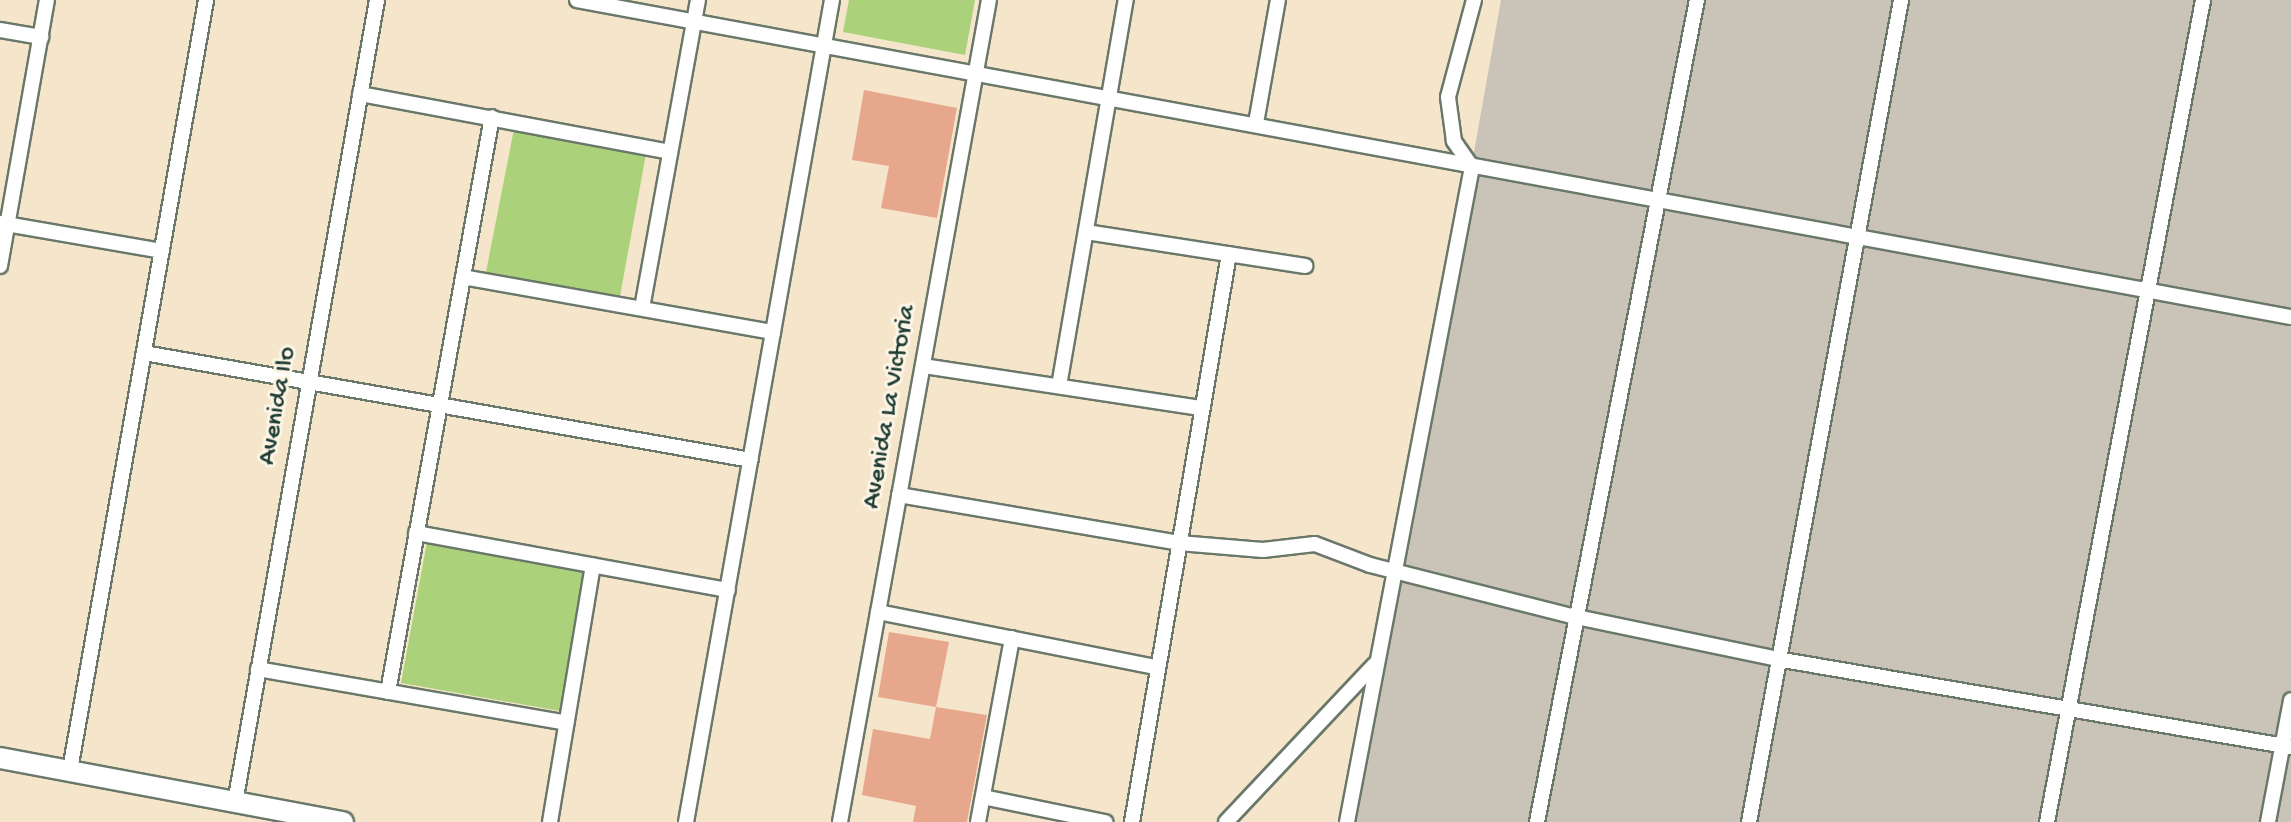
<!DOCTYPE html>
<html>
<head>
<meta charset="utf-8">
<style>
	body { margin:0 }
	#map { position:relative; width:2291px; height:822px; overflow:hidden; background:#f5e5cb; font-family:"Gochi Hand",sans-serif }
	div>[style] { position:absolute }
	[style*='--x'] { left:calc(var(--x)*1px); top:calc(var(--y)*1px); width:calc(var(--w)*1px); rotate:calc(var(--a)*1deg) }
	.industrial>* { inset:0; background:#c9c3b8 }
	.green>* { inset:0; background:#abd17b }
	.building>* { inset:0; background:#e6a78c }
	.roads { filter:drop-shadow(2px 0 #6a7869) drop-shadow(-2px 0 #6a7869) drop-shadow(0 2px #6a7869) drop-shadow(0 -2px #6a7869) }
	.street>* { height:14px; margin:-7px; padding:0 7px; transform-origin:7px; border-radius:7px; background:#fff }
	.secondary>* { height:20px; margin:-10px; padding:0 10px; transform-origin:10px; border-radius:10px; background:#fff }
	span { translate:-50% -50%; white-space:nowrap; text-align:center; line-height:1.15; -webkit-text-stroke:6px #fcf5e5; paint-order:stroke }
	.street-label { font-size:26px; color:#1f3d34 }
</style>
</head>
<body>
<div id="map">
	<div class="industrial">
		<i style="clip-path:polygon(1501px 0,2291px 0,2291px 822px,1355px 822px)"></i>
	</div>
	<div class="green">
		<i style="clip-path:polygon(849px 0,975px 0,965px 55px,843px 32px)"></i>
		<i style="clip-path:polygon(514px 129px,646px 154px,620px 296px,486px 272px)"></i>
		<i style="clip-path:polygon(427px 542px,584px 571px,560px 711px,401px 683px)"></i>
	</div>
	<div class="building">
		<i style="clip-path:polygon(864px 90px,957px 108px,937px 218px,881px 208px,889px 166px,852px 160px)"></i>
		<i style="clip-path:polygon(889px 632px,949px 642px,936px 707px,878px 697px)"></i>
		<i style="clip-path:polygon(936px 707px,987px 715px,967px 822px,913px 822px,916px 806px,862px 795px,873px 729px,930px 739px)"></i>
	</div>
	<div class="roads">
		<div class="street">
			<i style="--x:577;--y:0;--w:1743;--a:10.48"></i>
			<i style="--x:0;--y:30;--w:42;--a:9.7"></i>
			<i style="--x:360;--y:94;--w:315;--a:10.6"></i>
			<i style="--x:1256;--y:123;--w:125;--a:-79.9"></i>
			<i style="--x:0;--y:223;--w:164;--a:9.8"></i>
			<i style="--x:1086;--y:232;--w:222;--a:8.8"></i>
			<i style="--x:0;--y:266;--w:270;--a:-80"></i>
			<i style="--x:463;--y:277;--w:315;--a:10.1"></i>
			<i style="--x:642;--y:308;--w:313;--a:-79.7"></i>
			<i style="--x:144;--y:353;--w:616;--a:10"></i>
			<i style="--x:923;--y:366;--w:282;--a:8.6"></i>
			<i style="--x:1059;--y:386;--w:392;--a:-80.2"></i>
			<i style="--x:899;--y:495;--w:284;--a:9.7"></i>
			<i style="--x:1179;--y:543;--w:84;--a:4.8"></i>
			<i style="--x:1263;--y:550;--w:52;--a:-6.6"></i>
			<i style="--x:1315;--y:544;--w:59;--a:20.9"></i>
			<i style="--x:1370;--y:565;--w:208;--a:14.2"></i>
			<i style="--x:1572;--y:616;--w:209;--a:11.8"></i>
			<i style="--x:1777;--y:659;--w:521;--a:9.72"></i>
			<i style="--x:416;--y:533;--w:317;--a:10.4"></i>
			<i style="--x:878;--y:612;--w:284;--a:11.2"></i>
			<i style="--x:258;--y:669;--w:313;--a:9.9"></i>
			<i style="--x:388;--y:692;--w:584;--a:-79.75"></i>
			<i style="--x:70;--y:770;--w:782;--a:-79.98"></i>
			<i style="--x:983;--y:797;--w:125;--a:11.6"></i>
			<i style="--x:235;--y:803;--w:815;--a:-79.97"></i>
			<i style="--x:550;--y:822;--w:260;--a:-80.5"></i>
			<i style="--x:686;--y:822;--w:835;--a:-79.93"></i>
			<i style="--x:840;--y:822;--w:835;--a:-79.73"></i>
			<i style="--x:978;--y:822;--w:187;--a:-79.5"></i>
			<i style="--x:1132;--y:822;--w:576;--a:-80.31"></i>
			<i style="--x:1226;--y:822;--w:216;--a:-46.7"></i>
			<i style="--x:1347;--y:822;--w:667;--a:-79.2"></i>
			<i style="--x:1472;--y:167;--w:32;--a:-125"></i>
			<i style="--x:1454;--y:141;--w:44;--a:-97.8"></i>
			<i style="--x:1448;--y:97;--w:100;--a:-75"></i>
			<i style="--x:1537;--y:822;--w:837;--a:-78.99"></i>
			<i style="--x:1749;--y:822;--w:836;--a:-79.52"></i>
			<i style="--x:2047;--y:822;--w:837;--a:-79.25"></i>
			<i style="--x:2268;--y:822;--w:124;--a:-79.3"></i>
		</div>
		<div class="secondary">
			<i style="--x:0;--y:758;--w:349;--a:10.6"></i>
		</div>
	</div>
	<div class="street-label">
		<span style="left:279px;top:406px;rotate:-80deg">Avenida Ilo</span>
		<span style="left:891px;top:407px;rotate:-80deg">Avenida La Victoria</span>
	</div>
</div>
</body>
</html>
